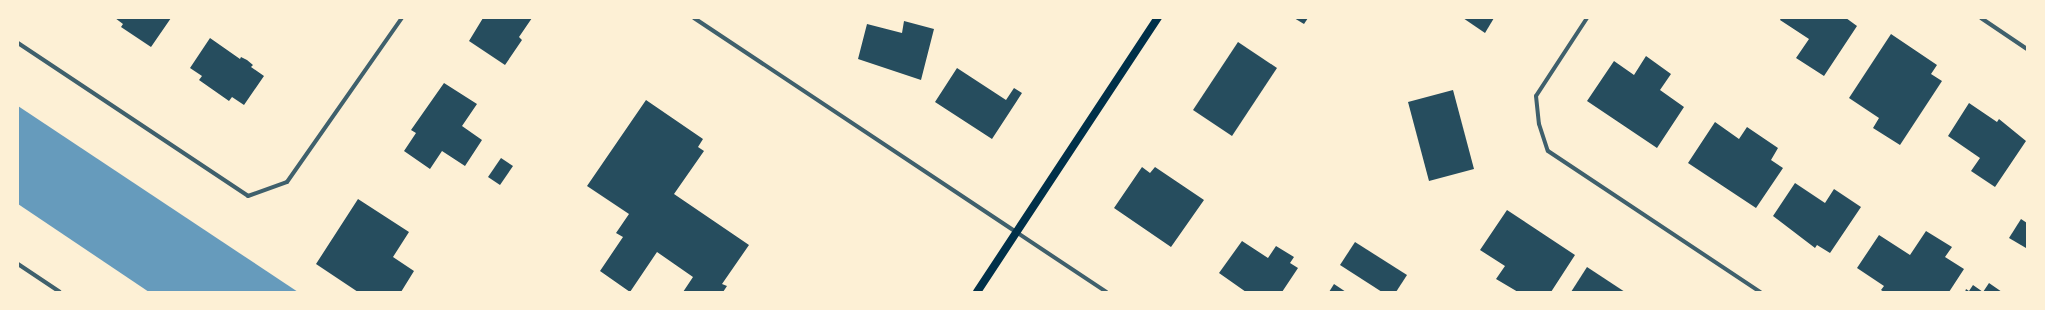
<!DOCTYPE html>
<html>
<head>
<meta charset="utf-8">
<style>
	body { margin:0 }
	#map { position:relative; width:2045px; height:310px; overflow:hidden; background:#fdf0d5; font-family:"Nunito Sans",sans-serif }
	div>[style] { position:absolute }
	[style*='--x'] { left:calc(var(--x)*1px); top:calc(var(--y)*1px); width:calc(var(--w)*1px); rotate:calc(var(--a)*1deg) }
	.water>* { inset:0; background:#669bbc }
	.building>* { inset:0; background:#264d5e }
	.minor>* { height:4px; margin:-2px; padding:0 2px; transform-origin:2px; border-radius:2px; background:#3f606c }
	.secondary>* { height:8px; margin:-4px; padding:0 4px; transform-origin:4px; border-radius:4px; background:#003049 }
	span { translate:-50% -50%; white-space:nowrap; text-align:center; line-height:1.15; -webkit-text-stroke:4px #fdf0d5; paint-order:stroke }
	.frame { position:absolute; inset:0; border:19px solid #fdf0d5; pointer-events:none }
</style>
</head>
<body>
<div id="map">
	<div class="water">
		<i style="clip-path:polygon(18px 106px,298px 292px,149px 292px,18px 204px)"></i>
	</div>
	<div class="building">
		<i style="clip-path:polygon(115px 18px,171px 18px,151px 47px,121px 27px,123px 24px)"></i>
		<i style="clip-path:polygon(483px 18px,532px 18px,519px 37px,522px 40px,505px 65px,469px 41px)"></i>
		<i style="clip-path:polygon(1294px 18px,1308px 18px,1304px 24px)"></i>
		<i style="clip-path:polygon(1463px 18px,1494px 18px,1485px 33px)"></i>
		<i style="clip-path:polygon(1781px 18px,1846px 18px,1857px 26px,1824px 76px,1796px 58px,1809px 39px,1780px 20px)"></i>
		<i style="clip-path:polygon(904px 21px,934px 29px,921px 80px,858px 59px,867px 24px,902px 33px)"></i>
		<i style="clip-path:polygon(1891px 34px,1937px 65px,1931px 74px,1942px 81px,1900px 145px,1873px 128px,1879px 118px,1849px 98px)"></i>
		<i style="clip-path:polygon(210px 38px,240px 59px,241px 57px,247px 60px,253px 65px,251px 67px,264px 76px,244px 105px,232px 97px,229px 101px,199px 80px,202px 76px,190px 68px)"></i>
		<i style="clip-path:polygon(1238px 42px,1277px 68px,1232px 136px,1193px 110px)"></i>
		<i style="clip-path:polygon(1646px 56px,1671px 74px,1660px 90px,1684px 107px,1657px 148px,1587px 101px,1614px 61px,1634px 75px)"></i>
		<i style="clip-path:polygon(957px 68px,1006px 100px,1014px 88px,1022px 93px,992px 139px,935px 102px)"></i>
		<i style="clip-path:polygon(444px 83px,477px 104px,462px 126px,482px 140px,465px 166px,442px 151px,430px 169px,404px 151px,416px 133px,411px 130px)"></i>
		<i style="clip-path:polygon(1453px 90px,1474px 169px,1429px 181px,1408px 102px)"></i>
		<i style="clip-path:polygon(646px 100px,703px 139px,698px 147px,704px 151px,674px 194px,749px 245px,722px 284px,727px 286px,723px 292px,683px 292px,693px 277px,657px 252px,630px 292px,600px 271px,623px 237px,616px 233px,629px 214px,587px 186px)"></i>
		<i style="clip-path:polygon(1969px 103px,1997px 122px,1999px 119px,2026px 141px,1995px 187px,1971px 171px,1980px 158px,1948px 136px)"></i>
		<i style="clip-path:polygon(1715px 122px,1739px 139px,1747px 127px,1778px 148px,1771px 160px,1783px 168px,1756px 208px,1688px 163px)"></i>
		<i style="clip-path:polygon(501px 158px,513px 166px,500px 185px,488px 177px)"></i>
		<i style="clip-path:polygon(1142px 167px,1150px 173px,1155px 167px,1204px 200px,1171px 247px,1114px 208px)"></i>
		<i style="clip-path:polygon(1795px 183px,1825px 203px,1834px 189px,1861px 207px,1830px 253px,1817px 245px,1815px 248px,1773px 216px)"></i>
		<i style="clip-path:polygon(358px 199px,409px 232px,393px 257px,414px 271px,401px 292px,358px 292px,316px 264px)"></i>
		<i style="clip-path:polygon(1507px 210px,1575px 255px,1551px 292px,1518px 292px,1496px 279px,1505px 266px,1480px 250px)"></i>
		<i style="clip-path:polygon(2021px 219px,2027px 223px,2026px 248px,2009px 238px)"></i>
		<i style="clip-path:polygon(1926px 231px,1952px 247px,1945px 257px,1964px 269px,1949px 292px,1884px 292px,1881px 290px,1884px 286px,1857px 268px,1879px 235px,1910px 255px)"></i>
		<i style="clip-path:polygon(1242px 241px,1268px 258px,1276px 246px,1294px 257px,1290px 263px,1298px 268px,1282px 292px,1246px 292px,1219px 273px)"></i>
		<i style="clip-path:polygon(1355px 242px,1407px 275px,1396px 292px,1382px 292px,1340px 265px)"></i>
		<i style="clip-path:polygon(1587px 267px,1625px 292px,1571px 292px)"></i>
		<i style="clip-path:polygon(1989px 283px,2002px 292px,1965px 292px,1966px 289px,1969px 291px,1973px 285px,1983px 292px)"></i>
		<i style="clip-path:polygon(1334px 284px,1346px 292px,1329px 292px)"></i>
	</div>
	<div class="minor">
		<i style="--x:694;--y:18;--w:495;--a:33.6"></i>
		<i style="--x:1587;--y:18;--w:93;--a:123.2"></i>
		<i style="--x:1536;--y:96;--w:28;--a:84"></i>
		<i style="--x:1539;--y:124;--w:28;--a:72"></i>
		<i style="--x:1548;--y:151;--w:255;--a:33.6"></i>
		<i style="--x:1981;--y:18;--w:55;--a:34"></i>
		<i style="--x:18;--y:43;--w:276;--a:33.6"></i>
		<i style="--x:248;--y:196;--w:41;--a:-19.7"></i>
		<i style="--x:287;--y:182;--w:200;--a:-55"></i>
		<i style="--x:18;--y:264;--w:50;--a:33.7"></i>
	</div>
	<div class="secondary">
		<i style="--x:977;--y:292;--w:328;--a:-56.6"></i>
	</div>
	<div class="frame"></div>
</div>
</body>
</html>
